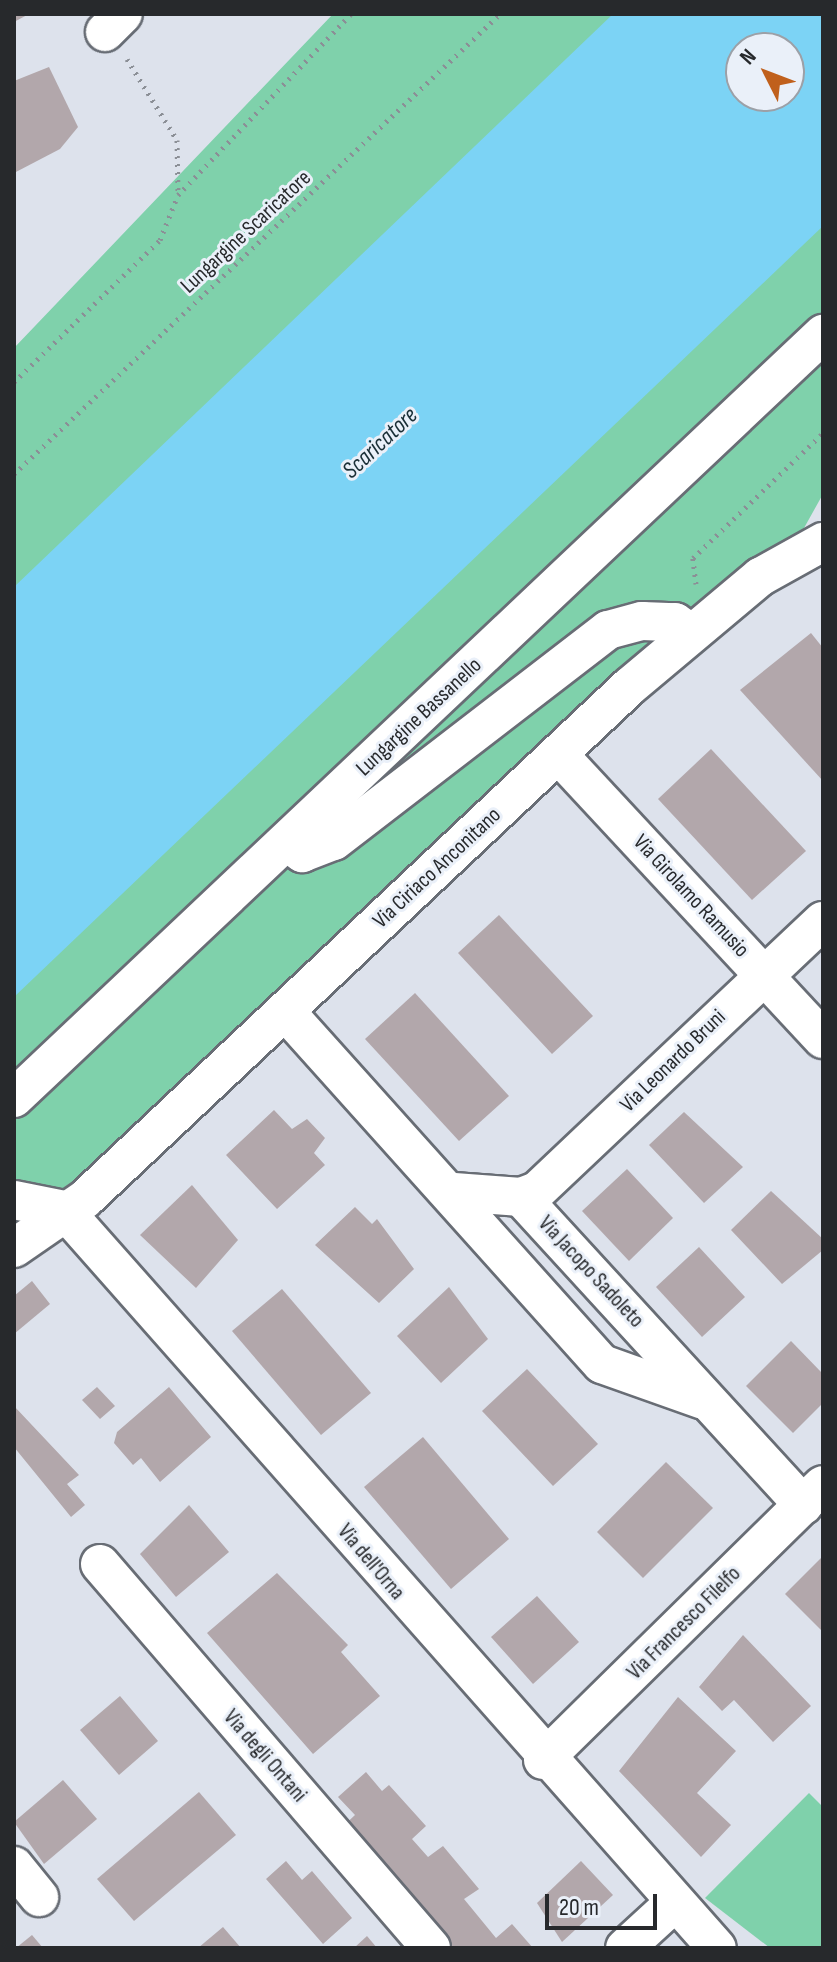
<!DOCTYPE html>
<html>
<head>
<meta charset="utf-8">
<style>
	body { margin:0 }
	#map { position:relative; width:837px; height:1962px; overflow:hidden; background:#dde2ec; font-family:"Sofia Sans Condensed",sans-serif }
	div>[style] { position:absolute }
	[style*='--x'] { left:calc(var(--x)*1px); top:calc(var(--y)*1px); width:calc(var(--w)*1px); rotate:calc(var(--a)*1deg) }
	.green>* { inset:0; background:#7fd1ab }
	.water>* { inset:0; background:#7cd3f5 }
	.building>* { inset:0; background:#b2a7ab }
	.path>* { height:5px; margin-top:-2.5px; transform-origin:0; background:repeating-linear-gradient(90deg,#8b8f96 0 2px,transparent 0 8px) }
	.roads { filter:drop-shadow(2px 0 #686d75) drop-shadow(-2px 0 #686d75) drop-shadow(0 2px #686d75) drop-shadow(0 -2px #686d75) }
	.minor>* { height:38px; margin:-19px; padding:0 19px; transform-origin:19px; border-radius:19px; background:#fff }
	span { translate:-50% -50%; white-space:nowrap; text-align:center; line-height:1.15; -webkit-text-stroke:6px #eaf0f9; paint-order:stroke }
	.street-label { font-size:22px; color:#27292c }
	.water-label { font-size:24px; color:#1a2f37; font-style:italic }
	.frame { position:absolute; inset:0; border:16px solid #27292c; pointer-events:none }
	.north { position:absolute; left:725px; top:32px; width:80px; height:80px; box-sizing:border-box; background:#eaf0f9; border:2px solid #9ca0a7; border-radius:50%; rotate:312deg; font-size:22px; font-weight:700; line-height:32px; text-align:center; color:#27292c }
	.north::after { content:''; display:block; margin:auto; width:28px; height:36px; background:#c0601c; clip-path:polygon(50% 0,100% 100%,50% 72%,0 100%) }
	.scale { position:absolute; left:545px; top:1894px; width:112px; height:36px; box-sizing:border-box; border:4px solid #27292c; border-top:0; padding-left:10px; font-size:24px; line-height:28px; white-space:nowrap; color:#27292c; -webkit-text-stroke:6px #eaf0f9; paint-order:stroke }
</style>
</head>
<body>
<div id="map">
	<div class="green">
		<i style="clip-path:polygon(evenodd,333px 14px,823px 14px,823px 494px,770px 589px,14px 1251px,14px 348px,333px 14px,741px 48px,789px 48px,789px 96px,741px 96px,741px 48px)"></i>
		<i style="clip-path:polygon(809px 1793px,823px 1807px,823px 1948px,770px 1948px,705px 1898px)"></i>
	</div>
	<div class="water">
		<i style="clip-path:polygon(evenodd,613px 14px,823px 14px,823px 226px,14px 997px,14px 587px,613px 14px,741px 48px,789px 48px,789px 96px,741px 96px,741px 48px)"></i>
	</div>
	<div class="building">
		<i style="clip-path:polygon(14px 14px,29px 14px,14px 22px)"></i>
		<i style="clip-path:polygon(49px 67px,78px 127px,60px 149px,14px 173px,14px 81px)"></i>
		<i style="clip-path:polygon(811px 633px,823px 648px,823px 781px,740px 690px)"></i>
		<i style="clip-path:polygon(711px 749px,806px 851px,752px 900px,658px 799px)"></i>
		<i style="clip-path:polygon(499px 915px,593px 1016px,552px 1054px,458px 953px)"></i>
		<i style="clip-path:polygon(415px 993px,509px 1096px,459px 1141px,365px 1039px)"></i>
		<i style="clip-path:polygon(274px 1110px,292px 1129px,307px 1119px,325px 1138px,314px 1153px,325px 1165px,277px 1209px,226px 1155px)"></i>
		<i style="clip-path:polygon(684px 1112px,743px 1167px,704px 1203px,649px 1145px)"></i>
		<i style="clip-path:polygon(627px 1169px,673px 1218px,629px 1261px,582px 1211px)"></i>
		<i style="clip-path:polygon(192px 1185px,238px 1240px,196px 1288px,140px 1235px)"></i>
		<i style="clip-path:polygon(771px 1191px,823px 1239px,823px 1250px,782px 1284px,731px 1230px)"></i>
		<i style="clip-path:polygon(355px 1207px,372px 1224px,377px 1219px,414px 1269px,379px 1303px,315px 1245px)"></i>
		<i style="clip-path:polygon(699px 1247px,745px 1297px,702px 1337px,656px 1287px)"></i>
		<i style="clip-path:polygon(32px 1281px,50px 1304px,14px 1334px,14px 1296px)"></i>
		<i style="clip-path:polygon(449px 1287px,488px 1339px,441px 1383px,397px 1336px)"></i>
		<i style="clip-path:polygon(282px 1289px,371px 1393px,321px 1435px,232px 1331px)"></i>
		<i style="clip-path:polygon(791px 1341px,823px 1374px,823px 1403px,793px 1433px,746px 1386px)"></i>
		<i style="clip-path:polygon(527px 1369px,598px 1444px,553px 1486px,482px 1411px)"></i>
		<i style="clip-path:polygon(97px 1387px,115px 1406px,100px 1419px,82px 1400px)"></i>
		<i style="clip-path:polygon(169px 1387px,211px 1437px,160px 1482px,141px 1458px,133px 1465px,114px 1443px,117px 1432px)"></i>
		<i style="clip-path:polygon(14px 1406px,79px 1475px,67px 1484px,85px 1505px,71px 1517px,14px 1447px)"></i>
		<i style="clip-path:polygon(423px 1437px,509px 1539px,451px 1589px,364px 1487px)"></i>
		<i style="clip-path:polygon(666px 1462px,713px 1508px,643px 1578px,597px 1532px)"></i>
		<i style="clip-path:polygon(189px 1505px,229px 1552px,176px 1597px,140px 1554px)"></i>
		<i style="clip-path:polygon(823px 1556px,823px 1632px,785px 1594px)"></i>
		<i style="clip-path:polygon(277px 1573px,348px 1645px,341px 1652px,380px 1696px,313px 1754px,207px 1633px)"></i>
		<i style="clip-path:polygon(537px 1596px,579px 1642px,533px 1684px,491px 1637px)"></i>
		<i style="clip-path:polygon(743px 1635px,811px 1706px,773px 1742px,734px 1700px,722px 1711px,699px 1687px)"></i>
		<i style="clip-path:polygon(120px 1696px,158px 1741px,119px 1775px,80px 1730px)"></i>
		<i style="clip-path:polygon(678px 1697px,736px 1751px,697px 1793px,731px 1825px,701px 1857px,619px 1771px)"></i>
		<i style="clip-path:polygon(366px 1772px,382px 1791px,389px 1785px,426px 1826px,412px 1839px,428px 1857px,443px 1846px,479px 1889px,464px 1899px,496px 1938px,512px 1924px,533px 1948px,440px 1948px,337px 1832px,355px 1815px,338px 1797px)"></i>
		<i style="clip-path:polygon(63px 1780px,97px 1819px,44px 1864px,14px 1822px)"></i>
		<i style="clip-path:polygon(199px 1792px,236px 1835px,134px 1921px,97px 1879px)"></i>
		<i style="clip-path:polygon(286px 1861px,302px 1880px,312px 1871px,352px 1918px,323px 1944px,266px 1879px)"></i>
		<i style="clip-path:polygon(581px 1861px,613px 1895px,562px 1942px,537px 1903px)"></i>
		<i style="clip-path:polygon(223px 1927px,241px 1948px,198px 1948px)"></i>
		<i style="clip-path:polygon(32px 1935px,43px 1948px,16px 1948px)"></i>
		<i style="clip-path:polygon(367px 1936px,377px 1948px,354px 1948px)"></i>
	</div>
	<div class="path">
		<i style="--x:127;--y:59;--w:95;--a:58.3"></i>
		<i style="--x:177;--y:140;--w:54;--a:88.9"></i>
		<i style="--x:14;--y:382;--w:204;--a:-44.2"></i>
		<i style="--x:160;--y:240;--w:48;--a:-68.2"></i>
		<i style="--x:178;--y:195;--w:250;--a:-46.3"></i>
		<i style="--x:14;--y:474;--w:669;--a:-43.43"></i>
		<i style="--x:696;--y:584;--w:26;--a:-97"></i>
		<i style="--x:693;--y:558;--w:180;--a:-43.9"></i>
	</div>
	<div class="roads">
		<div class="minor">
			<i style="--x:105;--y:32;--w:25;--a:-45"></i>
			<i style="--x:558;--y:754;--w:389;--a:47.1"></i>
			<i style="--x:287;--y:842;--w:19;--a:36"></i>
			<i style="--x:302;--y:853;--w:34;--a:-21"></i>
			<i style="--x:334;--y:841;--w:346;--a:-37.6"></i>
			<i style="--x:608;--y:630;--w:35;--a:-15"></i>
			<i style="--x:642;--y:621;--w:33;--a:2"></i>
			<i style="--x:675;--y:622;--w:19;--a:35"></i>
			<i style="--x:285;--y:1011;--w:474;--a:48.1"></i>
			<i style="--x:602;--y:1364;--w:107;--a:19.6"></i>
			<i style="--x:14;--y:1098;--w:1113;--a:-43.36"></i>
			<i style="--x:454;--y:1192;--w:67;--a:4.3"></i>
			<i style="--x:521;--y:1197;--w:418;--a:47.5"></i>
			<i style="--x:521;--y:1197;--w:17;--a:-21"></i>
			<i style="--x:537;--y:1191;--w:393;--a:-43.4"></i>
			<i style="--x:14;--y:1200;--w:51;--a:11.3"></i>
			<i style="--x:64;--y:1210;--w:985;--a:48.5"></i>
			<i style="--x:14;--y:1248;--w:86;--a:-34.6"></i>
			<i style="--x:85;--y:1199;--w:748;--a:-43.27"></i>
			<i style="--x:630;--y:686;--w:170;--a:-40"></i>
			<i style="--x:760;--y:577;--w:72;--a:-29.1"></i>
			<i style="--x:100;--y:1564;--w:507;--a:49.24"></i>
			<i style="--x:543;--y:1760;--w:392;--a:-44.5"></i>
			<i style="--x:14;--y:1866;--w:40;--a:51"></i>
			<i style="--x:625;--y:1948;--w:64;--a:-42.5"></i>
		</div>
	</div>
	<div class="street-label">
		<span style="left:246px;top:232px;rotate:-43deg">Lungargine Scaricatore</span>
		<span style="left:419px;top:717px;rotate:-43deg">Lungargine Bassanello</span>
		<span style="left:437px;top:868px;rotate:-43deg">Via Ciriaco Anconitano</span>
		<span style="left:691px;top:896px;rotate:47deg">Via Girolamo Ramusio</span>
		<span style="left:673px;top:1061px;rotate:-44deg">Via Leonardo Bruni</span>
		<span style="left:591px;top:1272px;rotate:47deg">Via Jacopo Sadoleto</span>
		<span style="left:371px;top:1562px;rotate:50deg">Via dell'Orna</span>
		<span style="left:684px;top:1623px;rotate:-45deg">Via Francesco Filelfo</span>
		<span style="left:265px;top:1756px;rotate:49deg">Via degli Ontani</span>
	</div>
	<div class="water-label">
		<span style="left:380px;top:443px;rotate:-43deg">Scaricatore</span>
	</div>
	<div class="frame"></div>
	<div class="north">N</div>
	<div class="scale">20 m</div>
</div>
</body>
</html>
